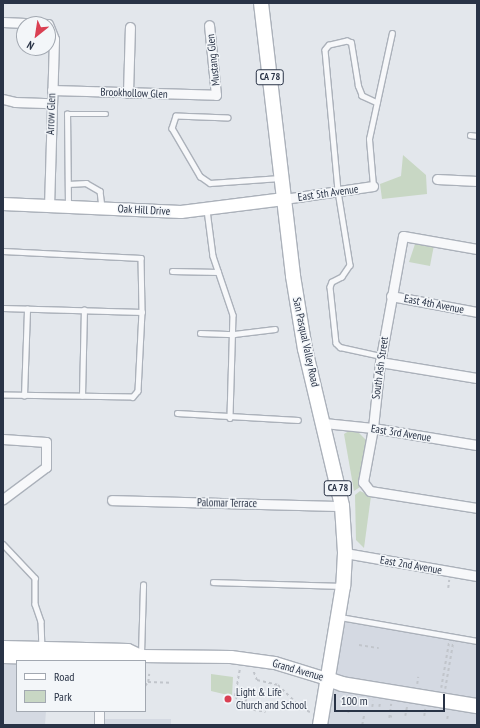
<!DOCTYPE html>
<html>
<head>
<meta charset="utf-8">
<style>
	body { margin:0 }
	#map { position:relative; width:480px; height:728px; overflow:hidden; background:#e3e7ec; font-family:"PT Sans Narrow",sans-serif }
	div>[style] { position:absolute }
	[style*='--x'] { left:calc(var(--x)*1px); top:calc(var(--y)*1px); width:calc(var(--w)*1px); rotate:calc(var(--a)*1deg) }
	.built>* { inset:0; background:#d4d9e2 }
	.green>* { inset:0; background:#c8d7c4 }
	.path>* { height:1.5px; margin-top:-0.75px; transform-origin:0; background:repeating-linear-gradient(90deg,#c1c5cb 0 3px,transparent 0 6px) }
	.roads { filter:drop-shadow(1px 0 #abb1ba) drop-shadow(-1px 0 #abb1ba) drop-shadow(0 1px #abb1ba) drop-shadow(0 -1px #abb1ba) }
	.lane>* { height:4.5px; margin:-2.25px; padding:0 2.25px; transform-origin:2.25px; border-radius:2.25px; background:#f7f8fa }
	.street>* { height:9px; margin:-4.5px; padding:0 4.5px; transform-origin:4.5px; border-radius:4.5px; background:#f7f8fa }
	.secondary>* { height:12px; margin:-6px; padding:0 6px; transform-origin:6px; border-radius:6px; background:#fff }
	.primary>* { height:14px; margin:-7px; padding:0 7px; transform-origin:7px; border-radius:7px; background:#fff }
	.dots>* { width:11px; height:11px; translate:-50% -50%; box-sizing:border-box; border:2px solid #f3f6f9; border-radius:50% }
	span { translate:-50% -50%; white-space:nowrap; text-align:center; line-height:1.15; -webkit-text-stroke:3px #f3f6f9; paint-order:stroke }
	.shield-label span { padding:1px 3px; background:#f3f6f9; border:1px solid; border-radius:3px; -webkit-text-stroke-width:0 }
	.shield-label { font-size:10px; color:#293346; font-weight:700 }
	.street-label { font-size:11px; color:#293346 }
	.poi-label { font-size:11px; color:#293346 }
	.left { translate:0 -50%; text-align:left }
	.frame { position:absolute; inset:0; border:4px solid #293346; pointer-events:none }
	.legend { position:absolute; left:16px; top:660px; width:130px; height:52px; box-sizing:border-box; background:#f3f6f9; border:1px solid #a2a8b1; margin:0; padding:5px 7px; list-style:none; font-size:12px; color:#293346 }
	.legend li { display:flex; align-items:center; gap:8px; height:20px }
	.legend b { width:20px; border:1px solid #a2a8b1 }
	.north { position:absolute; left:16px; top:16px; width:40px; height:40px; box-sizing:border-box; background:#f3f6f9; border:1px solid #a2a8b1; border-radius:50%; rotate:210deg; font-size:11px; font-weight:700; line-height:16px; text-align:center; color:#293346 }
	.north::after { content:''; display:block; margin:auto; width:14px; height:18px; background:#da4053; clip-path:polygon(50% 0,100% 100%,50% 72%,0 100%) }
	.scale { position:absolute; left:334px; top:694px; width:111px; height:18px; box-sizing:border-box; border:2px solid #293346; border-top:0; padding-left:5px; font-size:12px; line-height:14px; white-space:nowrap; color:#293346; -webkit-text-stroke:3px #f3f6f9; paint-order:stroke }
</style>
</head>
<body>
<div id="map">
	<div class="built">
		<i style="clip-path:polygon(338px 617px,477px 641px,477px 725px,320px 725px)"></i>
		<i style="clip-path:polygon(3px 653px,17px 661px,17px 711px,46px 711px,45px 725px,3px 725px)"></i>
		<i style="clip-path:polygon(99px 719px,171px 719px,171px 725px,99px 725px)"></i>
	</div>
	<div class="green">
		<i style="clip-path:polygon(403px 155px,426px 175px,427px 194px,382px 199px,380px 184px,401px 176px)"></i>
		<i style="clip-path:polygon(416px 241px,434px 245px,430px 266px,409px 262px)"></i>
		<i style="clip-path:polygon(349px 431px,359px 433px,366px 440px,360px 487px,354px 491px,344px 434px)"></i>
		<i style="clip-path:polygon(360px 491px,371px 496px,364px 548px,356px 540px,355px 495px)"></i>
		<i style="clip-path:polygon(211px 674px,233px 677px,232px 696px,211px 691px)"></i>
	</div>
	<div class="path">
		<i style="--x:448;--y:588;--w:8;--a:-83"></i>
		<i style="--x:359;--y:645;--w:20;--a:9"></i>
		<i style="--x:240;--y:670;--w:27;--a:100"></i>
		<i style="--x:235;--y:697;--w:6;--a:31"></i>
		<i style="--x:254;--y:672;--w:9;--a:69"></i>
		<i style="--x:257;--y:680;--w:22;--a:13"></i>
		<i style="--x:278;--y:685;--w:33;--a:44"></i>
		<i style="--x:302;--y:708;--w:9;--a:27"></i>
		<i style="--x:148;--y:682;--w:8;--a:-83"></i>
		<i style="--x:417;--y:684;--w:7;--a:-82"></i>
		<i style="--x:145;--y:686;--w:5;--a:-53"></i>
		<i style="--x:148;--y:682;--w:23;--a:2"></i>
		<i style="--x:441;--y:688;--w:48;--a:-80.3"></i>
		<i style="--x:445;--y:689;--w:48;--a:-80.3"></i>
		<i style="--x:355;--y:705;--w:7;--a:-82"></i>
		<i style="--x:235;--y:707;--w:31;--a:9"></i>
		<i style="--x:372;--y:707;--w:6;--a:-81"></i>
		<i style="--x:379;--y:707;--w:5;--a:-79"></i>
		<i style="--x:239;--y:708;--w:9;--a:-77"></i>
		<i style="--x:245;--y:708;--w:9;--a:-84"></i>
		<i style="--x:290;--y:710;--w:10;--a:-79"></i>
		<i style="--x:348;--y:713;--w:16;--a:-79"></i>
		<i style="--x:389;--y:716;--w:5;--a:11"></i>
		<i style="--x:405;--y:716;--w:10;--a:-79"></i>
		<i style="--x:424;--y:716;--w:7;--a:-82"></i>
		<i style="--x:389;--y:718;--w:14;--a:-82"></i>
		<i style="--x:447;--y:719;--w:6;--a:-81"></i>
		<i style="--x:362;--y:725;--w:10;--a:-79"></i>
	</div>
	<div class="roads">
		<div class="lane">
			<i style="--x:377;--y:103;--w:17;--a:-155"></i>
			<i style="--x:362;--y:96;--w:11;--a:-112"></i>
			<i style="--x:358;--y:86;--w:44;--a:-99.2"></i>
			<i style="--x:351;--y:43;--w:4;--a:-153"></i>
			<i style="--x:347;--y:41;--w:18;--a:167"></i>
			<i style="--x:329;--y:45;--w:6;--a:129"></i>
			<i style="--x:325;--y:50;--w:142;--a:84.7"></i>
			<i style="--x:338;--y:191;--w:75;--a:80.8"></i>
			<i style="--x:350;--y:265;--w:14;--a:124"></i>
			<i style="--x:342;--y:277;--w:11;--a:153"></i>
			<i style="--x:332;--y:282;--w:5;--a:112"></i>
			<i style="--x:330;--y:287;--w:56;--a:83.9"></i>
			<i style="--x:336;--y:343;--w:6;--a:45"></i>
			<i style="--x:340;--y:347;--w:42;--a:12.4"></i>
			<i style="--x:228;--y:118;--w:52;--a:-177.8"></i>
			<i style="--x:176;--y:116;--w:13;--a:108"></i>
			<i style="--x:172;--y:128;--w:56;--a:59.7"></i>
			<i style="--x:200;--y:176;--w:12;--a:35"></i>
			<i style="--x:210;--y:183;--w:70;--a:-4.1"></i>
			<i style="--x:470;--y:135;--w:7;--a:8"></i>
			<i style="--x:68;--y:184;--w:18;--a:-3"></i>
			<i style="--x:86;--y:183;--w:16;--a:30"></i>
			<i style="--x:100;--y:191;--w:17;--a:83"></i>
			<i style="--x:373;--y:186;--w:47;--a:-94.9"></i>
			<i style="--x:369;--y:139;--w:108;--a:-77.8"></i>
			<i style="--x:68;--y:206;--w:92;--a:-90.6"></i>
			<i style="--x:67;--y:114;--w:39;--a:0"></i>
			<i style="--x:207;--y:210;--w:46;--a:82.6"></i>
			<i style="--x:213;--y:256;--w:62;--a:71.3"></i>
			<i style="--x:233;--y:315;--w:103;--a:91.7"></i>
			<i style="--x:3;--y:251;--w:138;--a:2.9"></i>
			<i style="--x:141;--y:258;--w:54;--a:88.9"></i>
			<i style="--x:142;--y:312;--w:79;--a:92.9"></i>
			<i style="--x:138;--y:391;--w:8;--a:130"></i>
			<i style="--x:133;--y:397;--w:130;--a:-179.1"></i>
			<i style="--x:172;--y:271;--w:46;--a:1.2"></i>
			<i style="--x:3;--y:308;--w:139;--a:1.6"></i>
			<i style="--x:200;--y:333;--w:34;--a:2"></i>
			<i style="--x:234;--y:334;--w:41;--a:-7"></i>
			<i style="--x:24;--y:396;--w:87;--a:-88"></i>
			<i style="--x:82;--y:396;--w:86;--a:-88.7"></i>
			<i style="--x:177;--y:413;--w:121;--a:3.3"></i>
			<i style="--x:3;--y:544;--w:47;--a:46.7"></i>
			<i style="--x:35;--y:578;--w:26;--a:90"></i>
			<i style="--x:35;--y:604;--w:18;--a:71"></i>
			<i style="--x:41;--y:621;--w:26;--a:88"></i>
			<i style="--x:213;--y:582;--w:128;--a:1.8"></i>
			<i style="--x:340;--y:617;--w:139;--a:9.9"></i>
			<i style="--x:141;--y:654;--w:69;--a:-88.3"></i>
		</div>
		<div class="street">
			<i style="--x:3;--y:22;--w:44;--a:2.6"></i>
			<i style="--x:48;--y:24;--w:16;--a:68"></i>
			<i style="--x:54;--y:39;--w:166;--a:91.7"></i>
			<i style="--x:52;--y:90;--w:164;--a:1.7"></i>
			<i style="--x:216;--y:95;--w:70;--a:-95.7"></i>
			<i style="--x:128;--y:93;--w:66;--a:-88.3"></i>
			<i style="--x:3;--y:99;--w:12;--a:14"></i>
			<i style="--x:15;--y:102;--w:36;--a:2"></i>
			<i style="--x:437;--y:179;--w:40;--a:2.9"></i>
			<i style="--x:284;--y:199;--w:90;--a:-8.3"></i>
			<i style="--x:477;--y:249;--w:75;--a:-170"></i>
			<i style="--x:403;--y:236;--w:128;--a:100.3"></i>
			<i style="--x:380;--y:362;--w:66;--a:96.1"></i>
			<i style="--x:373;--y:428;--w:55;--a:100.5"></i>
			<i style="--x:363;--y:482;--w:11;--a:52"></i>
			<i style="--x:370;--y:491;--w:108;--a:9"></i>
			<i style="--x:391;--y:296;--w:87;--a:10.5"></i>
			<i style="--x:380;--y:362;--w:98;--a:9.4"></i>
			<i style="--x:324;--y:423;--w:49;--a:5.8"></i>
			<i style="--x:373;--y:428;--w:105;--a:9.3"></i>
			<i style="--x:3;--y:439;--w:43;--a:4"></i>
			<i style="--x:46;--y:442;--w:25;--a:90"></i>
			<i style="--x:46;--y:467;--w:54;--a:143.3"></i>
			<i style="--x:112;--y:500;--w:230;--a:1.5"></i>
			<i style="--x:345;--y:553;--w:134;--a:9.9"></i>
			<i style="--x:99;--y:725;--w:14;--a:-90"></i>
		</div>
		<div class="secondary">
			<i style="--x:3;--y:204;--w:178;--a:2.6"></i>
			<i style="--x:181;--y:212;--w:104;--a:-7.2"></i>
			<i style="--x:3;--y:647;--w:125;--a:1.4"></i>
			<i style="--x:128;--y:650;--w:14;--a:25"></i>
			<i style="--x:3;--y:657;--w:127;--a:1.4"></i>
			<i style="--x:130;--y:660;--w:12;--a:-20"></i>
			<i style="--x:141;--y:656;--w:90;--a:0.6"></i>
			<i style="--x:231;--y:657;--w:44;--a:7.8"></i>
			<i style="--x:275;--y:663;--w:54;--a:17.1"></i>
		</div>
		<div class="primary">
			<i style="--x:261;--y:3;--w:275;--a:83.3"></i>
			<i style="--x:293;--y:276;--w:74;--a:80.7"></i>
			<i style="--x:305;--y:349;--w:161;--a:76.7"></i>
			<i style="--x:342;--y:506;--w:47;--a:86.3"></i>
			<i style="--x:345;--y:553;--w:33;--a:93"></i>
			<i style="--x:343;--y:586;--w:141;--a:99.4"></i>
			<i style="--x:327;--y:679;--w:16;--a:18"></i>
			<i style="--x:342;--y:684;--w:137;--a:9.3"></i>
		</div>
	</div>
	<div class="dots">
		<i style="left:228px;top:699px;background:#da4053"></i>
	</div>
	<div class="shield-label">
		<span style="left:270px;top:77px">CA 78</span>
		<span style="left:338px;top:488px">CA 78</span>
	</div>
	<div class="street-label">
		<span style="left:213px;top:60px;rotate:-96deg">Mustang Glen</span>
		<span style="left:134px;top:93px;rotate:2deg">Brookhollow Glen</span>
		<span style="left:51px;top:114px;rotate:-88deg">Arrow Glen</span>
		<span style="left:328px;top:193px;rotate:-8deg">East 5th Avenue</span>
		<span style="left:144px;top:210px;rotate:3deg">Oak Hill Drive</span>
		<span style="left:434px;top:304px;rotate:11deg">East 4th Avenue</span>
		<span style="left:306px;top:342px;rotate:78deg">San Pasqual Valley Road</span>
		<span style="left:380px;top:368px;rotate:-82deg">South Ash Street</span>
		<span style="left:401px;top:433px;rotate:9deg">East 3rd Avenue</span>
		<span style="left:227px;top:503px;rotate:1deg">Palomar Terrace</span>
		<span style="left:411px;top:565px;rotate:10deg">East 2nd Avenue</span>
		<span style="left:298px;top:670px;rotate:16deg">Grand Avenue</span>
	</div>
	<div class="poi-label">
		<span class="left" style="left:236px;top:699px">Light &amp; Life<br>Church and School</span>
	</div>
	<div class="frame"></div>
	<ul class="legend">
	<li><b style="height:5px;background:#fff"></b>Road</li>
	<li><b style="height:11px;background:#c8d7c4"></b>Park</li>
	</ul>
	<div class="north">N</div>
	<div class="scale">100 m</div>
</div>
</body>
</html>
